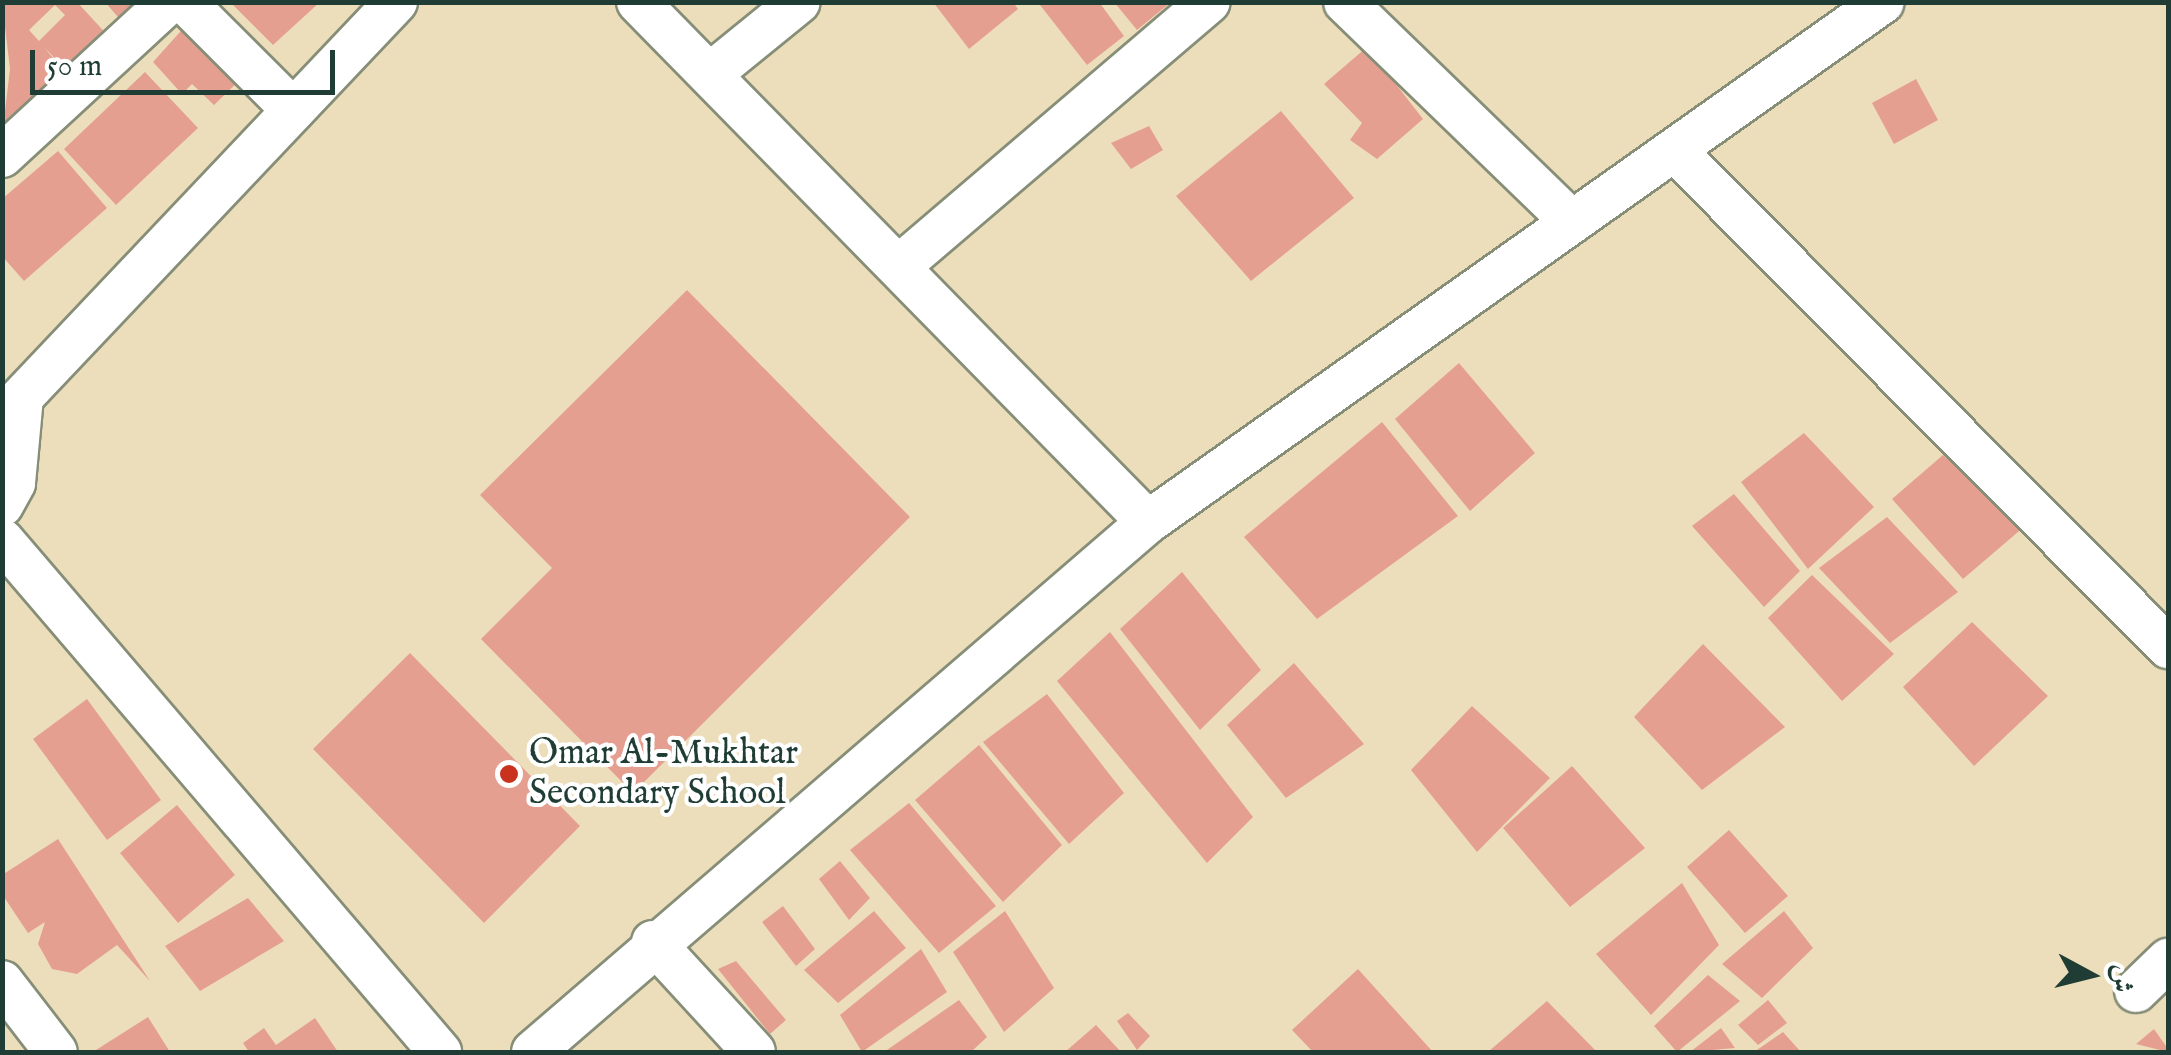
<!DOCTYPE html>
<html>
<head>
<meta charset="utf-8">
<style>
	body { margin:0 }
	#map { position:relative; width:2171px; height:1055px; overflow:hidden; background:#eddebb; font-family:"IM FELL English",Amiri,serif }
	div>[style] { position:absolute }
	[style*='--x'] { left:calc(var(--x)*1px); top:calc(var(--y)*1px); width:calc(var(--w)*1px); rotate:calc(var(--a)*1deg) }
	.building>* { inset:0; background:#e59f91 }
	.roads { filter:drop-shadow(2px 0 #868e78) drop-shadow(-2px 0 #868e78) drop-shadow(0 2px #868e78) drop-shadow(0 -2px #868e78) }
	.street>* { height:42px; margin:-21px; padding:0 21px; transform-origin:21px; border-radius:21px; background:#fff }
	.dots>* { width:28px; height:28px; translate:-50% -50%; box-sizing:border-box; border:5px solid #fff; border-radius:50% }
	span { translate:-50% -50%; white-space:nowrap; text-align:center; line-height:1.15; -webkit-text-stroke:8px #fff; paint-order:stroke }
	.poi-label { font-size:35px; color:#1f3d34 }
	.left { translate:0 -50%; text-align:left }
	.frame { position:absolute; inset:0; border:5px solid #1f3d34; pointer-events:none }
	.north { position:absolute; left:2041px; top:925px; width:100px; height:100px; -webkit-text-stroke:8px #fff; paint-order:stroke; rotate:97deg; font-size:28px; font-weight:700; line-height:40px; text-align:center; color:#1f3d34 }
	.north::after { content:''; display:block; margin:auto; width:35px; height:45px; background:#1f3d34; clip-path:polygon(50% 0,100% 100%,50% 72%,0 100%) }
	.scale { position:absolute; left:30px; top:50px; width:305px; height:45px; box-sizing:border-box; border:5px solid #1f3d34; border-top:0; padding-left:12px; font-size:30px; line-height:35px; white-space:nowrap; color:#1f3d34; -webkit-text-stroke:8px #fff; paint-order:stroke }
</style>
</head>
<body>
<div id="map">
	<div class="building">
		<i style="clip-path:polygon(evenodd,2px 2px,77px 2px,111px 39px,72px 76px,44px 47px,71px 80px,2px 136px,10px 69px,2px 2px,55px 5px,65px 15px,39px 41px,29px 30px,55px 5px)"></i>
		<i style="clip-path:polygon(105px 2px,149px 2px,124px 24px)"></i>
		<i style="clip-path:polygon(230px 2px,320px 2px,273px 45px)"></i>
		<i style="clip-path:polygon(933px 2px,1013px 2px,1018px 9px,969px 49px)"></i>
		<i style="clip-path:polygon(1099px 2px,1124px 36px,1087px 65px,1040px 5px)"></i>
		<i style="clip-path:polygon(1114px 2px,1171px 2px,1137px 30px)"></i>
		<i style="clip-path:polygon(189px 22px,241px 79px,214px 105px,192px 84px,182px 94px,153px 62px)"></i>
		<i style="clip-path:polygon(1367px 47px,1423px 119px,1377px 159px,1350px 140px,1362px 123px,1324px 84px)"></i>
		<i style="clip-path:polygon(145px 72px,198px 128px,116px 205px,64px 149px)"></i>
		<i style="clip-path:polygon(1916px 79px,1938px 120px,1894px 144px,1872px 103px)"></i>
		<i style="clip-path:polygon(1281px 111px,1354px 198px,1251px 281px,1176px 196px)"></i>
		<i style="clip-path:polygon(1149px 126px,1163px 150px,1131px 169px,1111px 143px)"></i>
		<i style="clip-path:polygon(58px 151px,107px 208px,24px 281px,2px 256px,2px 199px)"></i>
		<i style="clip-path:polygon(687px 290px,910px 517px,633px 793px,481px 639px,552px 568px,480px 495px)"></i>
		<i style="clip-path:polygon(1459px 363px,1535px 453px,1470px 511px,1395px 419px)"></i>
		<i style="clip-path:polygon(1382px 422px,1458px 516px,1317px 619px,1244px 537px)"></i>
		<i style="clip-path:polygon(1804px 433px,1874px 507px,1808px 569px,1741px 482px)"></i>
		<i style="clip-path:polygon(1943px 455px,2025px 526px,1963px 579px,1892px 499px)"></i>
		<i style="clip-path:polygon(1734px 494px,1800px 571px,1764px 607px,1692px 526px)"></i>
		<i style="clip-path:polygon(1887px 517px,1958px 592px,1890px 643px,1819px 568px)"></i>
		<i style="clip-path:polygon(1182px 572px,1261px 670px,1200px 730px,1120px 629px)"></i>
		<i style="clip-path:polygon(1812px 575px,1894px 654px,1842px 701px,1768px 618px)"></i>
		<i style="clip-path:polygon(1972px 622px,2048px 696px,1974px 766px,1903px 687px)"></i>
		<i style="clip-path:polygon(1110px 632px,1253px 817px,1207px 863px,1057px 681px)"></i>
		<i style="clip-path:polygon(1703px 644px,1785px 727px,1702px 790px,1634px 717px)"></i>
		<i style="clip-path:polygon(410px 653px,580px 826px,484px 923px,313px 749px)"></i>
		<i style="clip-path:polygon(1294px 663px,1364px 744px,1286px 798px,1227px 725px)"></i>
		<i style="clip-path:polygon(1047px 694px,1124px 793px,1069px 844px,983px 742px)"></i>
		<i style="clip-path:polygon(87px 699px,161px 800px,107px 840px,33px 739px)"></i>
		<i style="clip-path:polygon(1472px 706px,1550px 778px,1477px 852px,1411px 770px)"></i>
		<i style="clip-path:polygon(979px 745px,1062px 845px,1003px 902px,915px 800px)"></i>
		<i style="clip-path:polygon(1572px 766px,1645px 848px,1570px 907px,1503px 828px)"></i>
		<i style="clip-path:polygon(909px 803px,996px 906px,939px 953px,850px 850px)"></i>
		<i style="clip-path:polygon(177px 805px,235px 875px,178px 923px,120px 853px)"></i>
		<i style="clip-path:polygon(1729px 830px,1788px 896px,1745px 933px,1687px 867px)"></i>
		<i style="clip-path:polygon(58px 839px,150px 981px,117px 945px,77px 974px,52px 969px,38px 944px,45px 922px,28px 933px,2px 894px,2px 875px)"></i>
		<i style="clip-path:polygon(840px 861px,870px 898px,849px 920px,819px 879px)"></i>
		<i style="clip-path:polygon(1682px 883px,1719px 945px,1651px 1015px,1596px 954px)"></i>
		<i style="clip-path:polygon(248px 898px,284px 941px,200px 991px,165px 946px)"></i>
		<i style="clip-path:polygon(783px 906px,815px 949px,796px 966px,762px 922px)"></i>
		<i style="clip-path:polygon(874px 911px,906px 948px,838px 1003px,804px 970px)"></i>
		<i style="clip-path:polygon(1005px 911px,1054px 988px,1004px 1032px,953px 952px)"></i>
		<i style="clip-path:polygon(1784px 911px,1813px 948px,1762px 998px,1722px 964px)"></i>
		<i style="clip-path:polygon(921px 949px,947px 992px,862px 1052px,840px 1015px)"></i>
		<i style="clip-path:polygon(736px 961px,786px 1020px,770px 1034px,718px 969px)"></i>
		<i style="clip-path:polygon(1358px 969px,1433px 1052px,1313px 1052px,1292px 1030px)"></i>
		<i style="clip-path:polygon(1708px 975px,1740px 1001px,1677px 1052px,1654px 1026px)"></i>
		<i style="clip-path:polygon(959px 1000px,987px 1037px,971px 1052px,884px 1052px)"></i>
		<i style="clip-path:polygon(1768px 1000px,1787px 1023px,1758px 1045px,1738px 1025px)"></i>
		<i style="clip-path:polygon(1547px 1001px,1597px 1052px,1488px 1052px)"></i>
		<i style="clip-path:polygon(1128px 1013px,1150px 1036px,1137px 1050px,1117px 1021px)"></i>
		<i style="clip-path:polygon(148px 1017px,170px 1052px,97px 1052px,96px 1050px)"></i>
		<i style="clip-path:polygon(315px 1018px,338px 1052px,249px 1052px,243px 1043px,264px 1028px,276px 1045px)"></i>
		<i style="clip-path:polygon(1096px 1025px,1121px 1052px,1065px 1052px)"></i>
		<i style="clip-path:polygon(1721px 1028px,1735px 1048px,1690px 1052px)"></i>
		<i style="clip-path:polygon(2154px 1029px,2168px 1049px,2168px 1052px,2136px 1044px)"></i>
		<i style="clip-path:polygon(1783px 1032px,1801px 1052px,1754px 1052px)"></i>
	</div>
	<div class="roads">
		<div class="street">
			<i style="--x:185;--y:2;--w:153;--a:45"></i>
			<i style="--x:638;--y:2;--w:728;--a:45.56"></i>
			<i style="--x:1345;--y:2;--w:316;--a:44.1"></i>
			<i style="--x:714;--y:71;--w:109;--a:-39.1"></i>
			<i style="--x:1677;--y:153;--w:697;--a:45.17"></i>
			<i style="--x:2;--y:156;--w:227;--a:-42.7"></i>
			<i style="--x:903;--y:263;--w:402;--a:-40.5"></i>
			<i style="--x:2;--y:418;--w:573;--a:-46.56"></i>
			<i style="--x:2;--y:505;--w:25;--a:-61"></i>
			<i style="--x:14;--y:483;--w:86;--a:-84.7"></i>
			<i style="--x:2;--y:540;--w:674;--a:49.45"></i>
			<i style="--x:653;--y:942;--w:149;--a:47.4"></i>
			<i style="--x:2;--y:982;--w:88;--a:52.4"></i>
			<i style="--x:2136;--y:991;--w:45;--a:-44.1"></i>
			<i style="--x:533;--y:1052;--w:812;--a:-40.75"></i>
			<i style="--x:1148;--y:522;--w:900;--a:-35.28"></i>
		</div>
	</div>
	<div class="dots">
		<i style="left:509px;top:774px;background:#c8321e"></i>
	</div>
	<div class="poi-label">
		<span class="left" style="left:529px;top:774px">Omar Al-Mukhtar<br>Secondary School</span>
	</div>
	<div class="frame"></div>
	<div class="north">ش</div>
	<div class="scale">50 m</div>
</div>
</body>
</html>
